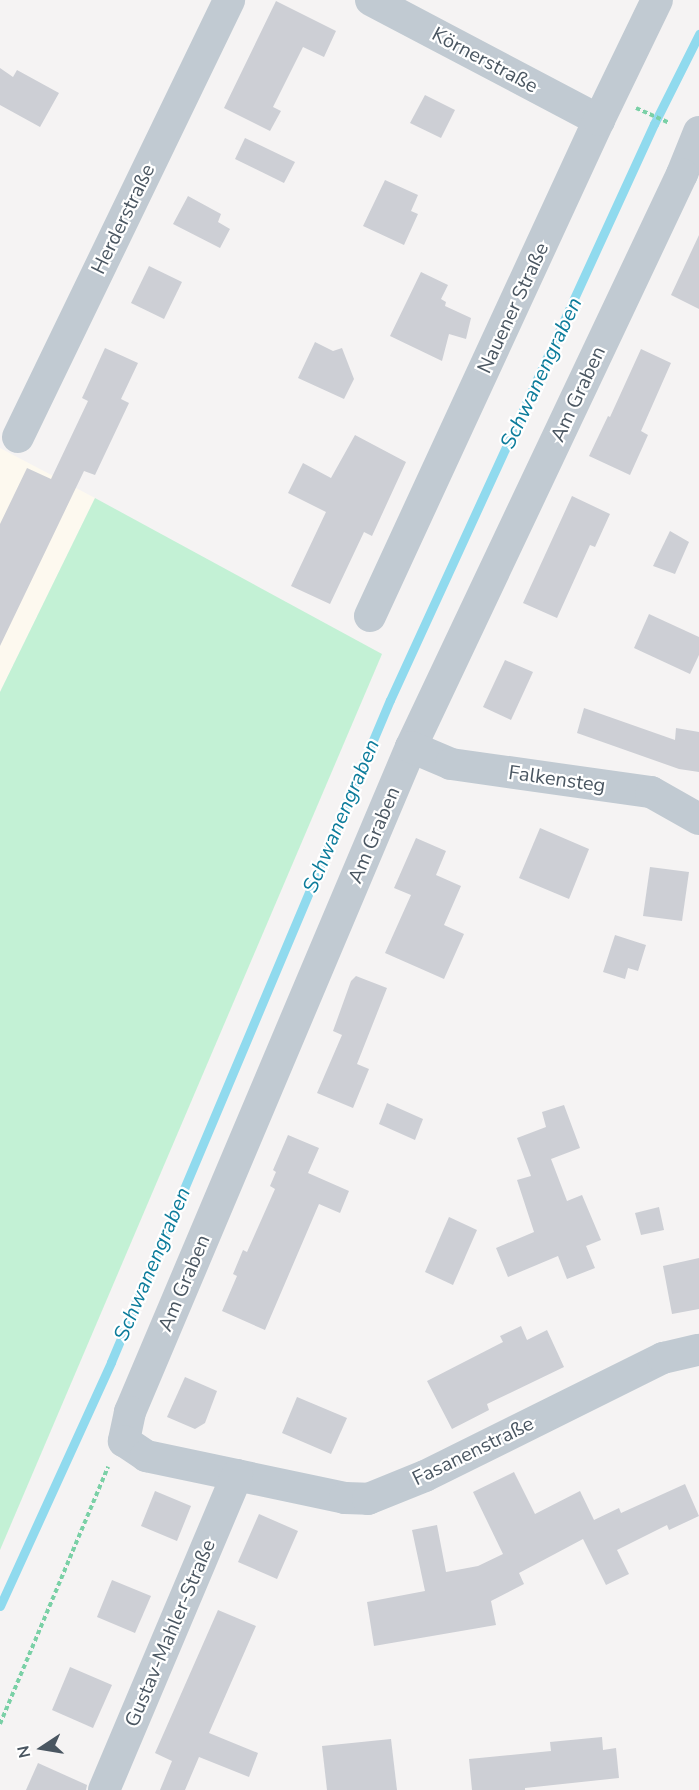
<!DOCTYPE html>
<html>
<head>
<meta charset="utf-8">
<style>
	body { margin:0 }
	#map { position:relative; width:699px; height:1790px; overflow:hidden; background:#f5f3f3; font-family:"Nunito Sans",sans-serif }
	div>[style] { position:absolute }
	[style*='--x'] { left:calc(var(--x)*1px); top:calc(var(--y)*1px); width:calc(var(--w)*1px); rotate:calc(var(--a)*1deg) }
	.commercial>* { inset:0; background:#fdf9ef }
	.green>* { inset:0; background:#c3f1d5 }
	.stream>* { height:9px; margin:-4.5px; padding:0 4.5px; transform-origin:4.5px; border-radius:4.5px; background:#90daee }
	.building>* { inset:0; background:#cdcfd5 }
	.path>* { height:4px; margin-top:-2px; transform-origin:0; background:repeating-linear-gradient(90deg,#7ad0a6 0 4.5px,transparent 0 7.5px) }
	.minor>* { height:32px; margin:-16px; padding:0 16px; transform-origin:16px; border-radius:16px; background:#c1cad2 }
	span { translate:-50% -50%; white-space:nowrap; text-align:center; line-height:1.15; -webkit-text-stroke:4.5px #fff; paint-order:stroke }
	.street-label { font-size:20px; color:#4a5661 }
	.water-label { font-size:21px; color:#0c7c9b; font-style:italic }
	.north { position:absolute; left:12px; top:1718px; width:60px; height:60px; -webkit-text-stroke:4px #fff; paint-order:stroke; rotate:258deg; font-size:16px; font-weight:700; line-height:24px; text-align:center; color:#4a5661 }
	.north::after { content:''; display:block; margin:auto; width:21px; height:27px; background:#4a5661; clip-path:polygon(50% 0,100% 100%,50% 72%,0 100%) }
</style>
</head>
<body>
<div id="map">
	<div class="commercial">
		<i style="clip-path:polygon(0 448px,95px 498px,0 692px)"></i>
	</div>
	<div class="green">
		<i style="clip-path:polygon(95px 498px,382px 654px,0 1550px,0 692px)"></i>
	</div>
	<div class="stream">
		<i style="--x:0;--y:1606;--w:268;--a:-65.5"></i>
		<i style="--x:111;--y:1362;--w:718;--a:-67.15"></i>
		<i style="--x:390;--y:700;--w:634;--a:-65.38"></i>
		<i style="--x:654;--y:124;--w:101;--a:-63.4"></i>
	</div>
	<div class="building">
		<i style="clip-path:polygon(276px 1px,336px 31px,324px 57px,303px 47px,273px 107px,281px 111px,270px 131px,224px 108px)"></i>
		<i style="clip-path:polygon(0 68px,13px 77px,17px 70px,59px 93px,40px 127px,0 105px)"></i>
		<i style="clip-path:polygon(425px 95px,455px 110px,441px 138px,410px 123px)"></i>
		<i style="clip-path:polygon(245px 138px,295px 162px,284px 183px,235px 159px)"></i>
		<i style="clip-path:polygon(385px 180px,418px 195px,411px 211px,418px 214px,404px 245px,363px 226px)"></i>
		<i style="clip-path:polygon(188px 196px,221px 214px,218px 222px,230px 229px,220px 248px,173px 224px)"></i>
		<i style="clip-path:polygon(699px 235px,699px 309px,671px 295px)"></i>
		<i style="clip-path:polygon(149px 266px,182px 282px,164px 319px,131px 303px)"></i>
		<i style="clip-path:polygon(421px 272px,448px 285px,441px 299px,446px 302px,445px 306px,471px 318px,466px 339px,449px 334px,442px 361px,390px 336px)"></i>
		<i style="clip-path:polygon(315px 342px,333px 351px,342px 348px,354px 379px,344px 399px,298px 378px)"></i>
		<i style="clip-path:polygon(105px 348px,138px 363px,121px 399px,129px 403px,95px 475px,84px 471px,0 646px,0 524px,27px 468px,51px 479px,88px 401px,82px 398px)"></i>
		<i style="clip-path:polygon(641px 349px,671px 363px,641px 431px,648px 435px,630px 475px,589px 456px,608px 416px,610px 417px)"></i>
		<i style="clip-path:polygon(355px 435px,406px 462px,372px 536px,364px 532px,330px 604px,291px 586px,326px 512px,288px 493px,303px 463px,331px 478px)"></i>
		<i style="clip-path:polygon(572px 496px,610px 514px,595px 547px,590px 545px,557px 618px,523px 603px)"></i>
		<i style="clip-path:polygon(670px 531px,689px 542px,675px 574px,653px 566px)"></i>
		<i style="clip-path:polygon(649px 614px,699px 637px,699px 655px,690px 674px,634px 648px)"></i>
		<i style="clip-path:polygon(505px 660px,533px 672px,511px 720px,483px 707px)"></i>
		<i style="clip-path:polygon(584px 708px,675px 740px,676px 728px,699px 732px,699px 772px,679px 769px,577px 733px)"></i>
		<i style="clip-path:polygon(540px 828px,589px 849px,569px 899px,519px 878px)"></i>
		<i style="clip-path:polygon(416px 838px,446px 851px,436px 875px,461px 886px,444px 925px,464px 934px,444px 979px,385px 953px,411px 895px,394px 888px)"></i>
		<i style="clip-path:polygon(650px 867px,689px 872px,682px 921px,643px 916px)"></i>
		<i style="clip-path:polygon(615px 935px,646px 945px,638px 971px,628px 968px,625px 979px,603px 972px)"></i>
		<i style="clip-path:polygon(356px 976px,387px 988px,357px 1064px,369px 1069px,353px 1108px,317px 1093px,342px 1035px,333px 1031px,351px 981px)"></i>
		<i style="clip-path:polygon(387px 1103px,423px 1119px,415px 1140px,379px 1124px)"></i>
		<i style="clip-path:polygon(564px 1105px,580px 1148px,551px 1159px,567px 1201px,582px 1195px,601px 1240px,586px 1246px,595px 1268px,567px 1279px,558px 1256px,508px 1277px,496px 1248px,534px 1232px,517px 1180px,531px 1176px,517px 1138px,546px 1127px,542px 1112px)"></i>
		<i style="clip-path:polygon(288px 1135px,319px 1148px,308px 1173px,349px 1191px,340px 1213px,319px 1204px,265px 1330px,222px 1311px,237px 1276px,233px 1274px,243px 1250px,247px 1252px,275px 1189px,270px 1186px,276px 1172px,273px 1170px)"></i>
		<i style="clip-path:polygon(659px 1207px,664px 1230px,641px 1235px,635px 1213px)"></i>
		<i style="clip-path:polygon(449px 1217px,477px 1230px,453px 1285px,425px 1272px)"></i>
		<i style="clip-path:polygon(699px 1258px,699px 1309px,672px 1314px,663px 1266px)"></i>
		<i style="clip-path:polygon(521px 1326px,527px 1340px,547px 1330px,564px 1367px,487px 1404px,489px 1410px,452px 1429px,427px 1381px,503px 1342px,500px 1336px)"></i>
		<i style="clip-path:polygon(185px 1377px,217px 1391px,205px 1423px,195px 1429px,167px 1417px)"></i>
		<i style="clip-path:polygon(297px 1397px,347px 1418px,331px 1454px,282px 1433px)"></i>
		<i style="clip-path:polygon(514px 1472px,535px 1514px,580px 1491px,594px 1520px,619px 1508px,621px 1513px,685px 1484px,699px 1516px,669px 1530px,667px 1525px,617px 1550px,629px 1574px,606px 1585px,583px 1539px,519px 1573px,524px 1584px,491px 1601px,496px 1625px,374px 1646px,367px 1602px,425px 1591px,412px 1530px,437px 1525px,446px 1572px,478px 1566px,503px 1554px,473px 1492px)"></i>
		<i style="clip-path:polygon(155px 1491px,191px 1506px,177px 1541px,141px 1526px)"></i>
		<i style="clip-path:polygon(259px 1514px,298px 1531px,277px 1579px,238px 1562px)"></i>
		<i style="clip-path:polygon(112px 1580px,151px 1596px,135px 1633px,97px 1617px)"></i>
		<i style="clip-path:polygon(218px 1610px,256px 1626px,209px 1733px,258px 1753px,249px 1777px,199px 1757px,185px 1790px,160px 1790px,172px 1761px,155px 1753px)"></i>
		<i style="clip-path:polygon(70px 1667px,112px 1685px,93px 1728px,52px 1710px)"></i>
		<i style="clip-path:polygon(602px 1737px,603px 1750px,616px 1748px,619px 1778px,525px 1788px,525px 1790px,472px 1790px,469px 1759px,551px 1751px,550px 1742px)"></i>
		<i style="clip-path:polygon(391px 1739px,397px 1790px,327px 1790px,322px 1746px)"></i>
		<i style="clip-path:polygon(38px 1763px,87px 1785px,86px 1790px,26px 1790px)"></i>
	</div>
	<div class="path">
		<i style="--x:636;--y:108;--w:37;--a:24"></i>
		<i style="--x:0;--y:1724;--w:279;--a:-67.2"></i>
	</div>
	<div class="minor">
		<i style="--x:371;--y:0;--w:258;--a:27.8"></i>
		<i style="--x:699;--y:132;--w:45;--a:112"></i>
		<i style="--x:682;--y:174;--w:634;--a:115.31"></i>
		<i style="--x:411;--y:747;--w:722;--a:112.91"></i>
		<i style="--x:130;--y:1412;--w:30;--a:102"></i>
		<i style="--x:124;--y:1441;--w:27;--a:34"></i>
		<i style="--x:146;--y:1456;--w:203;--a:11.9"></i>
		<i style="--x:345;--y:1498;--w:23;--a:2"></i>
		<i style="--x:368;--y:1499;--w:61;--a:-22"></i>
		<i style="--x:425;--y:1476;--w:266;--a:-26.4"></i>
		<i style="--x:663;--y:1358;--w:37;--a:-13"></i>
		<i style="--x:18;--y:437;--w:485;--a:-64.2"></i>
		<i style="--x:370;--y:616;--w:546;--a:-65.22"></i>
		<i style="--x:599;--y:120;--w:133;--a:-64.2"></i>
		<i style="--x:411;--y:747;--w:43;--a:23"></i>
		<i style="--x:451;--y:764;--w:202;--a:8"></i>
		<i style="--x:651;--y:792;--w:55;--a:29.4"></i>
		<i style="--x:104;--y:1790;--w:342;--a:-67.1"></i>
	</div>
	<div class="street-label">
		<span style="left:485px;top:60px;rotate:28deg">Körnerstraße</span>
		<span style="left:123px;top:219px;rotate:-64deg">Herderstraße</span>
		<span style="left:513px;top:308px;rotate:-65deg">Nauener Straße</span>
		<span style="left:578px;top:394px;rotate:-65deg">Am Graben</span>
		<span style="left:557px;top:779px;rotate:8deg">Falkensteg</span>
		<span style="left:374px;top:835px;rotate:-67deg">Am Graben</span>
		<span style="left:184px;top:1283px;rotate:-67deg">Am Graben</span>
		<span style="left:473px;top:1451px;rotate:-26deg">Fasanenstraße</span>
		<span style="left:170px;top:1633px;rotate:-67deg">Gustav-Mahler-Straße</span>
	</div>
	<div class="water-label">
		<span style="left:541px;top:373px;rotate:-65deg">Schwanengraben</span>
		<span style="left:341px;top:816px;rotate:-67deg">Schwanengraben</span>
		<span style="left:152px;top:1264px;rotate:-67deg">Schwanengraben</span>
	</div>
	<div class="north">N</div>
</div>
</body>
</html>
